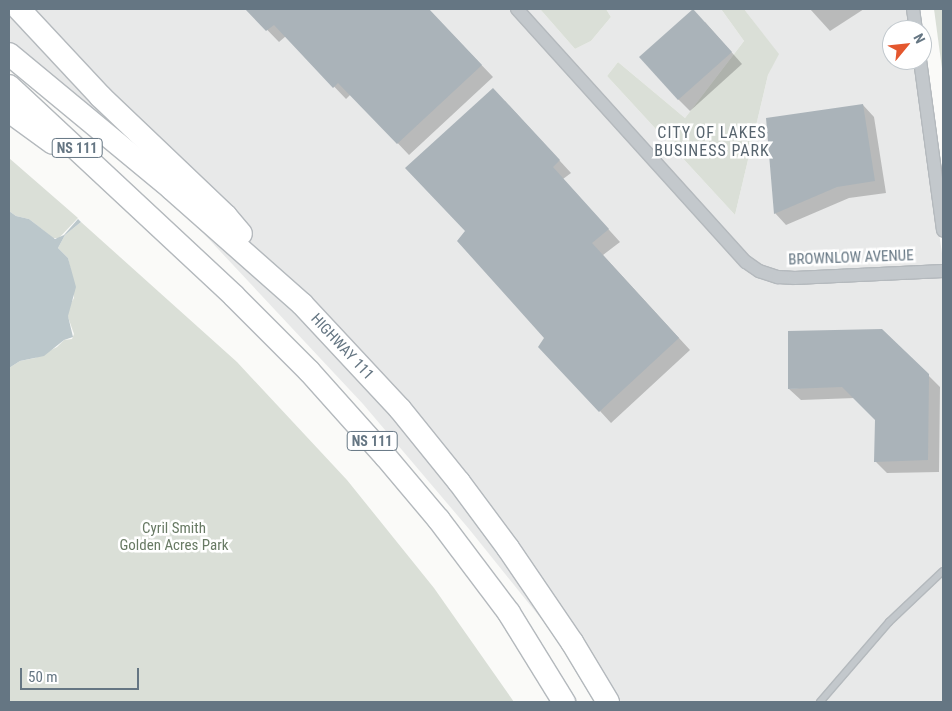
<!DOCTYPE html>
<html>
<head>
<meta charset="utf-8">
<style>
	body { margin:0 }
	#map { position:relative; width:952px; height:711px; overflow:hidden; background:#fafaf8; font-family:"Roboto Condensed",sans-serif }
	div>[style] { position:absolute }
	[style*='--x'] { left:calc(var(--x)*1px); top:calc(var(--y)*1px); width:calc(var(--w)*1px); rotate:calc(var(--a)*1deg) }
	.built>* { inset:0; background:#e8e9e9 }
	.green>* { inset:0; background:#dadfd7 }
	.water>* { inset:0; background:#bbc7cb }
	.shadow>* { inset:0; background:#0003 }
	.building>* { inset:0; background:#aab3b9 }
	.roads { filter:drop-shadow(1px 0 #b4b9bd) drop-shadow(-1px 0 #b4b9bd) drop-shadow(0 1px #b4b9bd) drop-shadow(0 -1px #b4b9bd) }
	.lane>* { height:6px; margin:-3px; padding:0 3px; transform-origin:3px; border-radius:3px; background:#c3c8cc }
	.street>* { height:12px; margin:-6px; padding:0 6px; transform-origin:6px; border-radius:6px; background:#c3c8cc }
	.highway>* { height:22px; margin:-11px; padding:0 11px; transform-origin:11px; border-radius:11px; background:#fff }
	span { translate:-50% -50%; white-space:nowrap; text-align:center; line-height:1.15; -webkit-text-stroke:5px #fff; paint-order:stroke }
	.shield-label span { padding:1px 4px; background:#fff; border:1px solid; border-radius:4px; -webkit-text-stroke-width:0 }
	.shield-label { font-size:14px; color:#657683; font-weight:700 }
	.street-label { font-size:15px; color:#657683 }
	.park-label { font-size:15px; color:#687a64 }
	.neighbourhood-label { font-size:16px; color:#57646e; letter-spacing:1px }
	.frame { position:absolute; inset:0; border:10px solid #657683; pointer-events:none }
	.north { position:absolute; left:882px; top:20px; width:50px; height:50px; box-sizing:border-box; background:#fff; border:1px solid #c1c8cd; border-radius:50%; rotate:62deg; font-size:14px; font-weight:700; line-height:20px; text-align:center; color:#657683 }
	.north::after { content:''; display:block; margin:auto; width:18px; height:22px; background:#e4572e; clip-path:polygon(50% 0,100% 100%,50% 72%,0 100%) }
	.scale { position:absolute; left:20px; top:668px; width:119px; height:22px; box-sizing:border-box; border:2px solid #657683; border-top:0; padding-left:6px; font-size:15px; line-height:18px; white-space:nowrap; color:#657683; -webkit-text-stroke:4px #fff; paint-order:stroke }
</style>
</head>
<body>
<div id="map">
	<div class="built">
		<i style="clip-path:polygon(9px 9px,540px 9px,575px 49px,591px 41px,611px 17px,606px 9px,721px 9px,744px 41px,685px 118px,618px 62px,607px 76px,735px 215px,768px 75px,778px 54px,744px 9px,907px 9px,910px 30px,892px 30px,892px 60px,914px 60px,943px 260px,943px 702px,599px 702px,584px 672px,469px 529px,363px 404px,162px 189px,9px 58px)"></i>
	</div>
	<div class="green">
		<i style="clip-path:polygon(540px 9px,606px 9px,611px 17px,591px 41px,575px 49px)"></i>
		<i style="clip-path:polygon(721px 9px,744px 9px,779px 54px,768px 75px,735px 215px,607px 76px,618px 62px,685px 118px,744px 41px)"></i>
		<i style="clip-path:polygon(934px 9px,943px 9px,943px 76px)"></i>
		<i style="clip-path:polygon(9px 158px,78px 218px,59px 238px,53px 238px,29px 219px,16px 216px,9px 211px)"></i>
		<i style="clip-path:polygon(81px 222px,237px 362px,347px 480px,434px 588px,514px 702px,9px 702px,9px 368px,20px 361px,35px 358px,57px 347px,64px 340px,72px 339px,74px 334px,68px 317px,68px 308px,74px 298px,73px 280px,68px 258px,58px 248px,65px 235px)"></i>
	</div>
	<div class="water">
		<i style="clip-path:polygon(9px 211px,16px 216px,29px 219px,55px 239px,64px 235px,78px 219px,81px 222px,65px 235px,58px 248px,68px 258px,76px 287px,68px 316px,73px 337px,64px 340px,44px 356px,20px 361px,9px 368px)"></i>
	</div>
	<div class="shadow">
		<i style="clip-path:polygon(247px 9px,428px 9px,493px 77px,409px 155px,351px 94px,346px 99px,286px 36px,279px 42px)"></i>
		<i style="clip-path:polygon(810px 9px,864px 9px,830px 31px)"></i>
		<i style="clip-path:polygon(705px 22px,742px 64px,690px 111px,678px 99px)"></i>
		<i style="clip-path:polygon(505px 101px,571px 173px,563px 179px,620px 242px,603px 255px,690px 350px,611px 423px,600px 411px,467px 231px)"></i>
		<i style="clip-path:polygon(863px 105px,874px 117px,886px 193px,849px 198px,786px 225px,775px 213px)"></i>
		<i style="clip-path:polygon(928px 375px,940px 387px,939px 472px,887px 473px,876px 462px,876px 420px,855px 398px,801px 400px,789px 389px)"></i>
	</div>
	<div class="building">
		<i style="clip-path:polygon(245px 9px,429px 9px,482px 65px,397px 144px,338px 83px,333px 88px,274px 25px,266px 31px)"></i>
		<i style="clip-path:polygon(693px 9px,732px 52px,678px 100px,639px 57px)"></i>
		<i style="clip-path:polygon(493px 88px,560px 160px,553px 167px,609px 229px,592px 243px,679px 338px,599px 412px,538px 347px,544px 338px,457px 241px,465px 231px,405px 168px)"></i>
		<i style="clip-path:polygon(863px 104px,875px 181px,837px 187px,774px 214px,766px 118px)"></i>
		<i style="clip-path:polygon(882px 329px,929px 374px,928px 460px,874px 462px,875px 420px,842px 387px,788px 389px,788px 331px)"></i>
	</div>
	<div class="roads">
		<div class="lane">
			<i style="--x:820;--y:702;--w:106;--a:-49.2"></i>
			<i style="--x:889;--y:622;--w:74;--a:-43.4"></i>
		</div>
		<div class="street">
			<i style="--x:517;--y:9;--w:341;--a:47.9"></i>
			<i style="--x:746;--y:262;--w:16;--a:35"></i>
			<i style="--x:759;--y:271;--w:20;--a:18"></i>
			<i style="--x:778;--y:277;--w:17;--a:3"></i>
			<i style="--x:795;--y:278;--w:148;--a:-2.7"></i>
			<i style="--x:913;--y:9;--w:21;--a:82"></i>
			<i style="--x:920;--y:60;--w:172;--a:82.3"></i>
		</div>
		<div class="highway">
			<i style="--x:19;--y:9;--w:119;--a:47"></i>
			<i style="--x:100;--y:96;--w:174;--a:43.6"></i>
			<i style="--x:226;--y:216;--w:23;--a:50"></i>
			<i style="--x:9;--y:54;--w:212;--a:39.6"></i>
			<i style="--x:172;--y:189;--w:174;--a:41.5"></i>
			<i style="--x:302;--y:304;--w:144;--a:47"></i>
			<i style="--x:400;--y:409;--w:94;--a:51.1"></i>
			<i style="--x:459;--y:482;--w:82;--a:53.4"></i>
			<i style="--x:508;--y:548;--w:114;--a:55.8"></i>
			<i style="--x:572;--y:642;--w:70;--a:59"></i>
			<i style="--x:9;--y:86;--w:308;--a:43"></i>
			<i style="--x:234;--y:296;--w:106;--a:45"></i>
			<i style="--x:309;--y:371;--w:115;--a:48.2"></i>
			<i style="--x:386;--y:457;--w:82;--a:49.9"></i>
			<i style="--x:439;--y:520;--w:116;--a:53"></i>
			<i style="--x:509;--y:613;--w:105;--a:58.3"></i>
			<i style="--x:9;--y:111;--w:54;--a:36"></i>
		</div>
	</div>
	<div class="shield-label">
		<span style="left:77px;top:148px">NS 111</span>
		<span style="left:372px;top:441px">NS 111</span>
	</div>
	<div class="street-label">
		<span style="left:851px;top:258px;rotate:-2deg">BROWNLOW AVENUE</span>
		<span style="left:342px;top:347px;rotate:47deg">HIGHWAY 111</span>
	</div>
	<div class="park-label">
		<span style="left:174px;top:537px">Cyril Smith<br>Golden Acres Park</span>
	</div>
	<div class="neighbourhood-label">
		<span style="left:712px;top:142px">CITY OF LAKES<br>BUSINESS PARK</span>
	</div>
	<div class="frame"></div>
	<div class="north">N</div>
	<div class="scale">50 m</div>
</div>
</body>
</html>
